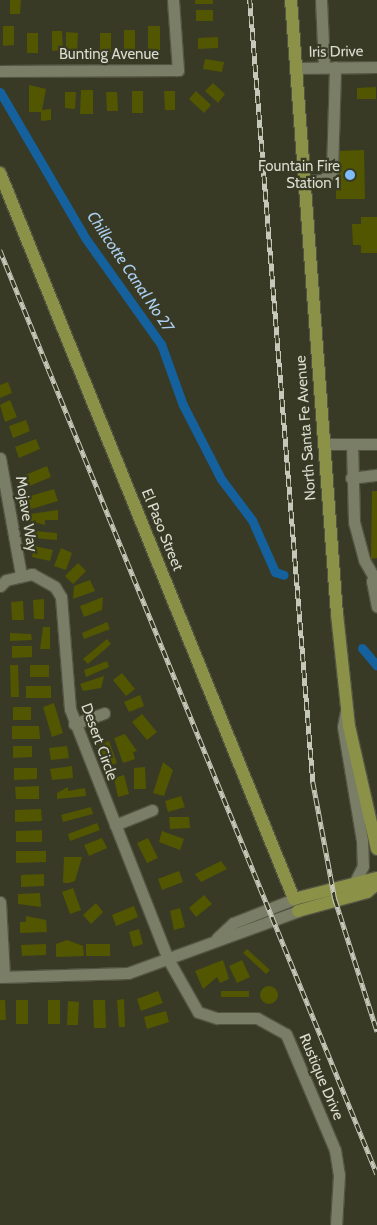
<!DOCTYPE html>
<html>
<head>
<meta charset="utf-8">
<style>
	body { margin:0 }
	#map { position:relative; width:377px; height:1225px; overflow:hidden; background:#383a25; font-family:Cabin,sans-serif }
	div>[style] { position:absolute }
	[style*='--x'] { left:calc(var(--x)*1px); top:calc(var(--y)*1px); width:calc(var(--w)*1px); rotate:calc(var(--a)*1deg) }
	.canal>* { height:9px; margin:-4.5px; padding:0 4.5px; transform-origin:4.5px; border-radius:4.5px; background:#14619d }
	.building>* { inset:0; background:#525601 }
	.round { border-radius:50% }
	.roads { filter:drop-shadow(1px 0 #535543) drop-shadow(-1px 0 #535543) drop-shadow(0 1px #535543) drop-shadow(0 -1px #535543) }
	.minor>* { height:11px; margin:-5.5px; padding:0 5.5px; transform-origin:5.5px; border-radius:5.5px; background:#7b7e66 }
	.major>* { height:12px; margin:-6px; padding:0 6px; transform-origin:6px; border-radius:6px; background:#8c9148 }
	.rail>* { height:4.5px; margin-top:-2.25px; transform-origin:0; background:repeating-linear-gradient(90deg,#383a25 0 8px,#c6c8ba 0 16px); box-sizing:border-box; border-block:1px solid #c6c8ba }
	.dots>* { width:14px; height:14px; translate:-50% -50%; box-sizing:border-box; border:2px solid #383a25; border-radius:50% }
	span { translate:-50% -50%; white-space:nowrap; text-align:center; line-height:1.15; -webkit-text-stroke:4.5px #383a25; paint-order:stroke }
	.street-label { font-size:15px; color:#dadccf }
	.poi-label { font-size:15px; color:#dadccf }
	.right { translate:-100% -50%; text-align:right }
	.water-label { font-size:16px; color:#accef0; font-style:italic }
</style>
</head>
<body>
<div id="map">
	<div class="canal">
		<i style="--x:0;--y:92;--w:170;--a:59.7"></i>
		<i style="--x:86;--y:239;--w:129;--a:54.5"></i>
		<i style="--x:161;--y:344;--w:65;--a:70.2"></i>
		<i style="--x:183;--y:405;--w:83;--a:62.8"></i>
		<i style="--x:221;--y:479;--w:51;--a:52.9"></i>
		<i style="--x:252;--y:520;--w:57;--a:66.1"></i>
		<i style="--x:275;--y:572;--w:9;--a:18"></i>
		<i style="--x:362;--y:648;--w:23;--a:50"></i>
	</div>
	<div class="building">
		<i style="clip-path:polygon(10px 0,21px 0,20px 14px,10px 14px)"></i>
		<i style="clip-path:polygon(195px 0,213px 0,213px 4px,195px 4px)"></i>
		<i style="clip-path:polygon(196px 10px,213px 10px,213px 21px,196px 21px)"></i>
		<i style="clip-path:polygon(3px 26px,14px 26px,14px 45px,3px 46px)"></i>
		<i style="clip-path:polygon(148px 26px,160px 26px,160px 50px,148px 50px)"></i>
		<i style="clip-path:polygon(124px 30px,135px 30px,135px 50px,124px 50px)"></i>
		<i style="clip-path:polygon(52px 31px,62px 31px,63px 50px,52px 51px)"></i>
		<i style="clip-path:polygon(66px 32px,78px 33px,77px 52px,66px 52px)"></i>
		<i style="clip-path:polygon(27px 33px,38px 33px,38px 53px,27px 53px)"></i>
		<i style="clip-path:polygon(100px 33px,111px 33px,111px 52px,100px 52px)"></i>
		<i style="clip-path:polygon(218px 37px,218px 48px,198px 49px,198px 38px)"></i>
		<i style="clip-path:polygon(205px 59px,224px 62px,222px 72px,203px 69px)"></i>
		<i style="clip-path:polygon(213px 83px,225px 94px,218px 103px,205px 91px)"></i>
		<i style="clip-path:polygon(29px 85px,46px 89px,42px 110px,51px 109px,51px 120px,41px 121px,41px 112px,29px 112px)"></i>
		<i style="clip-path:polygon(376px 87px,376px 99px,357px 99px,357px 88px)"></i>
		<i style="clip-path:polygon(81px 90px,93px 90px,93px 114px,80px 114px)"></i>
		<i style="clip-path:polygon(132px 91px,143px 91px,143px 113px,132px 113px)"></i>
		<i style="clip-path:polygon(164px 91px,175px 91px,175px 110px,165px 110px)"></i>
		<i style="clip-path:polygon(196px 91px,211px 105px,204px 113px,189px 99px)"></i>
		<i style="clip-path:polygon(65px 92px,76px 92px,75px 109px,65px 108px)"></i>
		<i style="clip-path:polygon(106px 92px,117px 92px,118px 111px,107px 111px)"></i>
		<i style="clip-path:polygon(364px 150px,365px 199px,336px 199px,336px 151px)"></i>
		<i style="clip-path:polygon(361px 217px,377px 217px,377px 253px,361px 253px,361px 245px,353px 245px,352px 224px,361px 224px)"></i>
		<i style="clip-path:polygon(8px 382px,12px 393px,0 398px,0 385px)"></i>
		<i style="clip-path:polygon(10px 400px,17px 417px,5px 422px,0 405px)"></i>
		<i style="clip-path:polygon(26px 420px,30px 431px,13px 438px,9px 426px)"></i>
		<i style="clip-path:polygon(36px 439px,40px 449px,19px 458px,15px 447px)"></i>
		<i style="clip-path:polygon(47px 466px,51px 477px,27px 487px,23px 476px)"></i>
		<i style="clip-path:polygon(54px 489px,58px 501px,31px 509px,27px 497px)"></i>
		<i style="clip-path:polygon(372px 491px,377px 491px,377px 558px,371px 559px)"></i>
		<i style="clip-path:polygon(58px 510px,58px 520px,45px 520px,45px 525px,30px 521px,30px 514px)"></i>
		<i style="clip-path:polygon(34px 531px,57px 533px,57px 540px,33px 538px)"></i>
		<i style="clip-path:polygon(34px 546px,53px 550px,50px 561px,32px 557px)"></i>
		<i style="clip-path:polygon(61px 548px,72px 553px,66px 570px,54px 566px)"></i>
		<i style="clip-path:polygon(78px 563px,86px 571px,73px 584px,65px 576px)"></i>
		<i style="clip-path:polygon(90px 580px,95px 591px,73px 599px,74px 586px)"></i>
		<i style="clip-path:polygon(103px 597px,102px 610px,84px 617px,80px 606px)"></i>
		<i style="clip-path:polygon(44px 599px,44px 619px,34px 619px,33px 600px)"></i>
		<i style="clip-path:polygon(23px 601px,24px 620px,12px 620px,11px 602px)"></i>
		<i style="clip-path:polygon(107px 622px,110px 629px,84px 639px,82px 633px)"></i>
		<i style="clip-path:polygon(43px 627px,50px 627px,50px 649px,40px 649px)"></i>
		<i style="clip-path:polygon(10px 633px,31px 634px,32px 640px,10px 641px)"></i>
		<i style="clip-path:polygon(107px 639px,111px 644px,88px 664px,83px 659px)"></i>
		<i style="clip-path:polygon(12px 646px,32px 646px,32px 657px,12px 658px)"></i>
		<i style="clip-path:polygon(107px 661px,109px 667px,86px 677px,84px 670px)"></i>
		<i style="clip-path:polygon(10px 665px,18px 665px,19px 697px,11px 697px)"></i>
		<i style="clip-path:polygon(30px 665px,49px 665px,49px 677px,30px 677px)"></i>
		<i style="clip-path:polygon(122px 673px,135px 689px,126px 696px,113px 680px)"></i>
		<i style="clip-path:polygon(104px 676px,101px 688px,83px 691px,80px 684px)"></i>
		<i style="clip-path:polygon(26px 686px,51px 686px,51px 698px,26px 698px)"></i>
		<i style="clip-path:polygon(140px 695px,144px 706px,129px 712px,124px 702px)"></i>
		<i style="clip-path:polygon(54px 703px,63px 733px,52px 737px,43px 707px)"></i>
		<i style="clip-path:polygon(13px 707px,31px 707px,31px 720px,13px 720px)"></i>
		<i style="clip-path:polygon(142px 714px,157px 732px,147px 740px,132px 722px)"></i>
		<i style="clip-path:polygon(12px 726px,39px 726px,40px 739px,12px 739px)"></i>
		<i style="clip-path:polygon(125px 734px,137px 751px,133px 752px,135px 759px,123px 763px,114px 738px)"></i>
		<i style="clip-path:polygon(109px 741px,117px 763px,106px 767px,98px 745px)"></i>
		<i style="clip-path:polygon(13px 746px,32px 746px,32px 757px,13px 758px)"></i>
		<i style="clip-path:polygon(67px 746px,69px 758px,51px 760px,49px 748px)"></i>
		<i style="clip-path:polygon(163px 762px,173px 770px,164px 796px,153px 793px)"></i>
		<i style="clip-path:polygon(72px 766px,73px 778px,52px 780px,50px 769px)"></i>
		<i style="clip-path:polygon(145px 767px,146px 789px,134px 789px,134px 768px)"></i>
		<i style="clip-path:polygon(14px 768px,37px 768px,37px 779px,14px 780px)"></i>
		<i style="clip-path:polygon(124px 775px,129px 794px,118px 797px,114px 778px)"></i>
		<i style="clip-path:polygon(39px 786px,39px 799px,16px 799px,15px 787px)"></i>
		<i style="clip-path:polygon(68px 787px,68px 791px,85px 788px,86px 796px,57px 799px,57px 793px)"></i>
		<i style="clip-path:polygon(181px 796px,185px 807px,168px 812px,165px 801px)"></i>
		<i style="clip-path:polygon(91px 807px,93px 814px,63px 822px,61px 815px)"></i>
		<i style="clip-path:polygon(41px 809px,42px 821px,15px 822px,15px 810px)"></i>
		<i style="clip-path:polygon(169px 817px,189px 817px,190px 828px,170px 829px)"></i>
		<i style="clip-path:polygon(97px 823px,100px 830px,70px 841px,68px 834px)"></i>
		<i style="clip-path:polygon(42px 830px,42px 842px,16px 842px,16px 831px)"></i>
		<i style="clip-path:polygon(162px 831px,184px 839px,180px 850px,159px 842px)"></i>
		<i style="clip-path:polygon(102px 838px,107px 848px,89px 856px,84px 845px)"></i>
		<i style="clip-path:polygon(148px 838px,158px 858px,147px 863px,137px 843px)"></i>
		<i style="clip-path:polygon(16px 851px,46px 851px,46px 862px,16px 863px)"></i>
		<i style="clip-path:polygon(64px 857px,82px 857px,75px 881px,69px 883px,63px 883px)"></i>
		<i style="clip-path:polygon(221px 861px,227px 869px,201px 882px,195px 874px)"></i>
		<i style="clip-path:polygon(179px 871px,183px 882px,162px 890px,158px 879px)"></i>
		<i style="clip-path:polygon(44px 874px,44px 886px,21px 887px,21px 875px)"></i>
		<i style="clip-path:polygon(73px 888px,81px 910px,70px 914px,62px 892px)"></i>
		<i style="clip-path:polygon(40px 893px,41px 907px,18px 904px,18px 894px)"></i>
		<i style="clip-path:polygon(204px 895px,212px 904px,196px 917px,189px 908px)"></i>
		<i style="clip-path:polygon(96px 903px,103px 912px,91px 924px,83px 915px)"></i>
		<i style="clip-path:polygon(134px 906px,138px 917px,116px 926px,112px 915px)"></i>
		<i style="clip-path:polygon(180px 908px,185px 927px,174px 930px,170px 911px)"></i>
		<i style="clip-path:polygon(26px 916px,46px 920px,47px 932px,20px 933px,20px 922px,26px 922px)"></i>
		<i style="clip-path:polygon(139px 929px,143px 944px,133px 947px,129px 932px)"></i>
		<i style="clip-path:polygon(67px 940px,83px 946px,84px 956px,56px 957px,56px 944px)"></i>
		<i style="clip-path:polygon(46px 944px,46px 955px,22px 956px,21px 945px)"></i>
		<i style="clip-path:polygon(86px 944px,110px 944px,110px 956px,86px 956px)"></i>
		<i style="clip-path:polygon(247px 949px,270px 970px,266px 974px,243px 953px)"></i>
		<i style="clip-path:polygon(223px 960px,229px 979px,220px 983px,217px 977px,203px 989px,195px 971px)"></i>
		<i style="clip-path:polygon(242px 960px,250px 977px,237px 983px,229px 966px)"></i>
		<i class="round" style="left:260px;top:986px;width:18px;height:18px"></i>
		<i style="clip-path:polygon(158px 991px,163px 1003px,141px 1011px,137px 999px)"></i>
		<i style="clip-path:polygon(221px 991px,249px 991px,249px 997px,221px 997px)"></i>
		<i style="clip-path:polygon(124px 999px,125px 1027px,119px 1027px,117px 1000px)"></i>
		<i style="clip-path:polygon(0 1000px,5px 1000px,6px 1020px,0 1020px)"></i>
		<i style="clip-path:polygon(16px 1000px,28px 1000px,28px 1024px,16px 1024px)"></i>
		<i style="clip-path:polygon(48px 1000px,60px 1000px,60px 1024px,48px 1024px)"></i>
		<i style="clip-path:polygon(93px 1000px,105px 1000px,106px 1028px,94px 1028px)"></i>
		<i style="clip-path:polygon(68px 1001px,79px 1002px,78px 1025px,67px 1025px)"></i>
		<i style="clip-path:polygon(166px 1011px,169px 1022px,147px 1029px,144px 1017px)"></i>
	</div>
	<div class="roads">
		<div class="minor">
			<i style="--x:321;--y:0;--w:67;--a:87.4"></i>
			<i style="--x:296;--y:68;--w:81;--a:-0.7"></i>
			<i style="--x:0;--y:71;--w:178;--a:-0.3"></i>
			<i style="--x:178;--y:70;--w:70;--a:-94.1"></i>
			<i style="--x:304;--y:181;--w:19;--a:-3"></i>
			<i style="--x:323;--y:180;--w:13;--a:-45"></i>
			<i style="--x:332;--y:171;--w:104;--a:-88.3"></i>
			<i style="--x:324;--y:444;--w:53;--a:0"></i>
			<i style="--x:352;--y:444;--w:78;--a:88.5"></i>
			<i style="--x:354;--y:522;--w:39;--a:75"></i>
			<i style="--x:364;--y:560;--w:20;--a:60"></i>
			<i style="--x:0;--y:458;--w:119;--a:79.8"></i>
			<i style="--x:351;--y:478;--w:26;--a:-7"></i>
			<i style="--x:377;--y:576;--w:7;--a:135"></i>
			<i style="--x:372;--y:581;--w:26;--a:79"></i>
			<i style="--x:0;--y:586;--w:8;--a:-45"></i>
			<i style="--x:6;--y:580;--w:27;--a:-13"></i>
			<i style="--x:32;--y:574;--w:26;--a:29"></i>
			<i style="--x:55;--y:587;--w:12;--a:59"></i>
			<i style="--x:61;--y:597;--w:112;--a:85.4"></i>
			<i style="--x:70;--y:709;--w:269;--a:68.6"></i>
			<i style="--x:168;--y:959;--w:61;--a:60.5"></i>
			<i style="--x:198;--y:1012;--w:20;--a:18"></i>
			<i style="--x:217;--y:1018;--w:40;--a:0"></i>
			<i style="--x:257;--y:1018;--w:33;--a:29"></i>
			<i style="--x:286;--y:1034;--w:126;--a:67.1"></i>
			<i style="--x:335;--y:1150;--w:25;--a:81"></i>
			<i style="--x:339;--y:1175;--w:50;--a:93.4"></i>
			<i style="--x:346;--y:711;--w:16;--a:101"></i>
			<i style="--x:343;--y:727;--w:115;--a:80.5"></i>
			<i style="--x:362;--y:840;--w:26;--a:88"></i>
			<i style="--x:363;--y:866;--w:16;--a:117"></i>
			<i style="--x:74;--y:724;--w:32;--a:-20"></i>
			<i style="--x:115;--y:825;--w:40;--a:-22"></i>
			<i style="--x:0;--y:902;--w:75;--a:86.9"></i>
			<i style="--x:217;--y:938;--w:22;--a:-43"></i>
			<i style="--x:233;--y:923;--w:66;--a:-21.5"></i>
			<i style="--x:0;--y:977;--w:128;--a:-1.8"></i>
			<i style="--x:128;--y:973;--w:181;--a:-20"></i>
		</div>
		<div class="major">
			<i style="--x:291;--y:0;--w:616;--a:85.72"></i>
			<i style="--x:337;--y:614;--w:113;--a:83.9"></i>
			<i style="--x:349;--y:726;--w:126;--a:77.2"></i>
			<i style="--x:0;--y:173;--w:783;--a:67.95"></i>
			<i style="--x:294;--y:899;--w:86;--a:-14.2"></i>
			<i style="--x:298;--y:911;--w:72;--a:-15.4"></i>
			<i style="--x:367;--y:892;--w:13;--a:-39"></i>
		</div>
	</div>
	<div class="rail">
		<i style="--x:250;--y:0;--w:785;--a:85.39"></i>
		<i style="--x:313;--y:782;--w:119;--a:79.4"></i>
		<i style="--x:335;--y:899;--w:139;--a:72.3"></i>
		<i style="--x:0;--y:250;--w:998;--a:67.8"></i>
	</div>
	<div class="dots">
		<i style="left:350px;top:175px;background:#7fbdfa"></i>
	</div>
	<div class="street-label">
		<span style="left:336px;top:52px;rotate:-1deg">Iris Drive</span>
		<span style="left:109px;top:55px">Bunting Avenue</span>
		<span style="left:306px;top:428px;rotate:-94deg">North Santa Fe Avenue</span>
		<span style="left:26px;top:514px;rotate:81deg">Mojave Way</span>
		<span style="left:162px;top:530px;rotate:68deg">El Paso Street</span>
		<span style="left:99px;top:742px;rotate:70deg">Desert Circle</span>
		<span style="left:321px;top:1077px;rotate:67deg">Rustique Drive</span>
	</div>
	<div class="poi-label">
		<span class="right" style="left:340px;top:175px">Fountain Fire<br>Station 1</span>
	</div>
	<div class="water-label">
		<span style="left:130px;top:272px;rotate:56deg">Chillcotte Canal No 27</span>
	</div>
</div>
</body>
</html>
